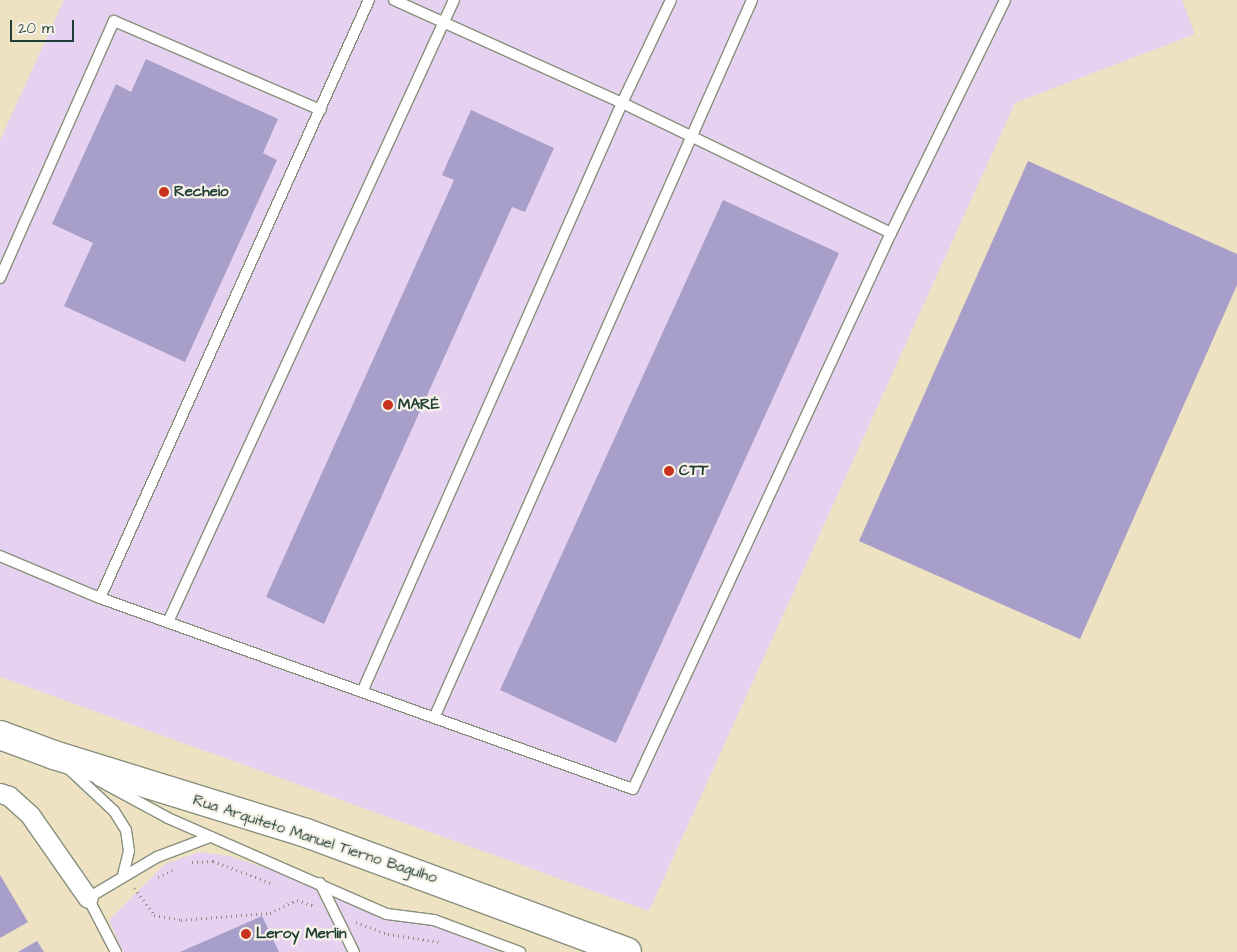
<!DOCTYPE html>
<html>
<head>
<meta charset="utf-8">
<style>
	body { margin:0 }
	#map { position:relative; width:1237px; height:952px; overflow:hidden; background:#eee2c3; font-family:"Architects Daughter",sans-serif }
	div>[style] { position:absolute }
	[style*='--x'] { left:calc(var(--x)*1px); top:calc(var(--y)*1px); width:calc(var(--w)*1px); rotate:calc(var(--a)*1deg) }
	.built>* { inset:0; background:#e6d2f0 }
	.building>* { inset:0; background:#a79ec9 }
	.path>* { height:3px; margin-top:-1.5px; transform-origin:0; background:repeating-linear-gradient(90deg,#86907c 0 1px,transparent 0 5px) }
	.roads { filter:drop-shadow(1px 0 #86907c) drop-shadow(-1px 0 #86907c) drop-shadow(0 1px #86907c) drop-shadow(0 -1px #86907c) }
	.service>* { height:10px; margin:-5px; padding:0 5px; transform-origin:5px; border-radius:5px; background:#fff }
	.minor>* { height:19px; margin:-9.5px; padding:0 9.5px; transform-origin:9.5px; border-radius:9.5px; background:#fff }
	.primary>* { height:28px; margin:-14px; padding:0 14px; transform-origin:14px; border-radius:14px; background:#fff }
	.dots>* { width:14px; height:14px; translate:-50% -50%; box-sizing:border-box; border:2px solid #f7f3e8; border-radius:50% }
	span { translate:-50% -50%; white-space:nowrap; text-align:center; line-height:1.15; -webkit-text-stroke:4.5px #f7f3e8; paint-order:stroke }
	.poi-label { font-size:15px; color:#1f3d34; font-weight:700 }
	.left { translate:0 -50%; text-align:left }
	.street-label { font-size:15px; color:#1f3d34 }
	.scale { position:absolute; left:10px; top:20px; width:64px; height:22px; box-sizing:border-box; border:2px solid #1f3d34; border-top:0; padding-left:6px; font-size:15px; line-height:18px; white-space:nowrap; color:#1f3d34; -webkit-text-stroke:4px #f7f3e8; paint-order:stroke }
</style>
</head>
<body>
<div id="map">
	<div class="built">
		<i style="clip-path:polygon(64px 0,1182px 0,1195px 34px,1015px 103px,649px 911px,0 677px,0 140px)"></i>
		<i style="clip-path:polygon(199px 852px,229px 856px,415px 917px,499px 952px,123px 952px,109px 920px,165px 864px)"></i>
	</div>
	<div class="building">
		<i style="clip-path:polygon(146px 59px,278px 119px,263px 153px,277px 160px,185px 362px,64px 306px,93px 243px,52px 224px,116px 84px,131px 92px)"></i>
		<i style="clip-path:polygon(471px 110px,554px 148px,525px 212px,512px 207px,324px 624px,266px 597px,454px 180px,442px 175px)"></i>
		<i style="clip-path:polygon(1028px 161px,1237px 254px,1237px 285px,1080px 639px,859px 541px)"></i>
		<i style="clip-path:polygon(723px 200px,839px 253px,616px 743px,500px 690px)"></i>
		<i style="clip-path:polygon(0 875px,28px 922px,0 938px)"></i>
		<i style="clip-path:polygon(262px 916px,279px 952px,180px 952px)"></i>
		<i style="clip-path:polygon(37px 941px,44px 952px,18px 952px)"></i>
	</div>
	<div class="path">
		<i style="--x:192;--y:862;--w:21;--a:-3"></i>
		<i style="--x:213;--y:861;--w:65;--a:20.7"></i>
		<i style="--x:158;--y:877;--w:19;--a:-25"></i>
		<i style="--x:134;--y:888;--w:34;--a:53"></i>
		<i style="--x:154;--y:915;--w:27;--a:10"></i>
		<i style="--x:181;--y:920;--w:89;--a:-4.5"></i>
		<i style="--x:270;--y:913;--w:30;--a:-26"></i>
		<i style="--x:297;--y:900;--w:18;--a:19"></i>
		<i style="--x:356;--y:922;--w:34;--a:21"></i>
		<i style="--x:388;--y:934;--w:53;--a:8.7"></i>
	</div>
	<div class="roads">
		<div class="service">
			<i style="--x:891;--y:233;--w:259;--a:-63.9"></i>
			<i style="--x:0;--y:278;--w:281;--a:-66.1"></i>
			<i style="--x:114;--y:21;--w:225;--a:23.3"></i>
			<i style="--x:0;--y:556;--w:108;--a:22.8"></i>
			<i style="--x:100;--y:598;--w:656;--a:-65.78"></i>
			<i style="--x:100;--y:598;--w:566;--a:19.72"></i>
			<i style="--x:633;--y:789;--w:613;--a:-65.11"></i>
			<i style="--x:891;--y:233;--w:299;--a:-154.2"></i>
			<i style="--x:622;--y:103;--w:250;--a:-155.7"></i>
			<i style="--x:168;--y:622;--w:685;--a:-65.31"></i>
			<i style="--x:362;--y:692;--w:644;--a:-66.18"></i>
			<i style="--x:622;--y:103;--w:114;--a:-64.6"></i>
			<i style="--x:434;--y:718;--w:785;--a:-66.11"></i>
			<i style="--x:68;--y:768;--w:63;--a:43.1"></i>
			<i style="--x:114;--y:811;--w:22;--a:58"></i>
			<i style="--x:126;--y:830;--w:21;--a:82"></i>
			<i style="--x:129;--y:851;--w:25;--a:104"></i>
			<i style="--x:98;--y:780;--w:80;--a:28.5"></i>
			<i style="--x:168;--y:818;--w:239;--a:23.7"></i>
			<i style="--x:387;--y:914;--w:47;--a:7.3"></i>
			<i style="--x:434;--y:920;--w:92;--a:20.4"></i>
			<i style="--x:320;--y:883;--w:77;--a:63.8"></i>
			<i style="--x:116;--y:952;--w:61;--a:-117.4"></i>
			<i style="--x:88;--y:898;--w:80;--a:-30.7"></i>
			<i style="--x:157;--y:857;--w:57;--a:-20.7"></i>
		</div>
		<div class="minor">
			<i style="--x:0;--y:793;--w:9;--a:18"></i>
			<i style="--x:9;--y:796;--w:28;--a:42"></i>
			<i style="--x:30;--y:815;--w:101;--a:55.1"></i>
		</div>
		<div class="primary">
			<i style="--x:0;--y:735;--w:58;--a:20.3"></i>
			<i style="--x:54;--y:755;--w:264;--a:17.2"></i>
			<i style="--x:306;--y:833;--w:342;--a:20.3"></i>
		</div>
	</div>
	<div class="dots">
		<i style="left:164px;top:192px;background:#c8321e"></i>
		<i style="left:388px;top:405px;background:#c8321e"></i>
		<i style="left:669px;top:471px;background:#c8321e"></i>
		<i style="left:246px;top:934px;background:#c8321e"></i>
	</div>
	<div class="poi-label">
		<span class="left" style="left:174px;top:192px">Recheio</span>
		<span class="left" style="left:398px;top:405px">MARÉ</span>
		<span class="left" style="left:679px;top:471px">CTT</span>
		<span class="left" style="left:256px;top:934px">Leroy Merlin</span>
	</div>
	<div class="street-label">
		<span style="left:315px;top:839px;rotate:18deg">Rua Arquiteto Manuel Tierno Bagulho</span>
	</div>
	<div class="scale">20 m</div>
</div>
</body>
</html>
